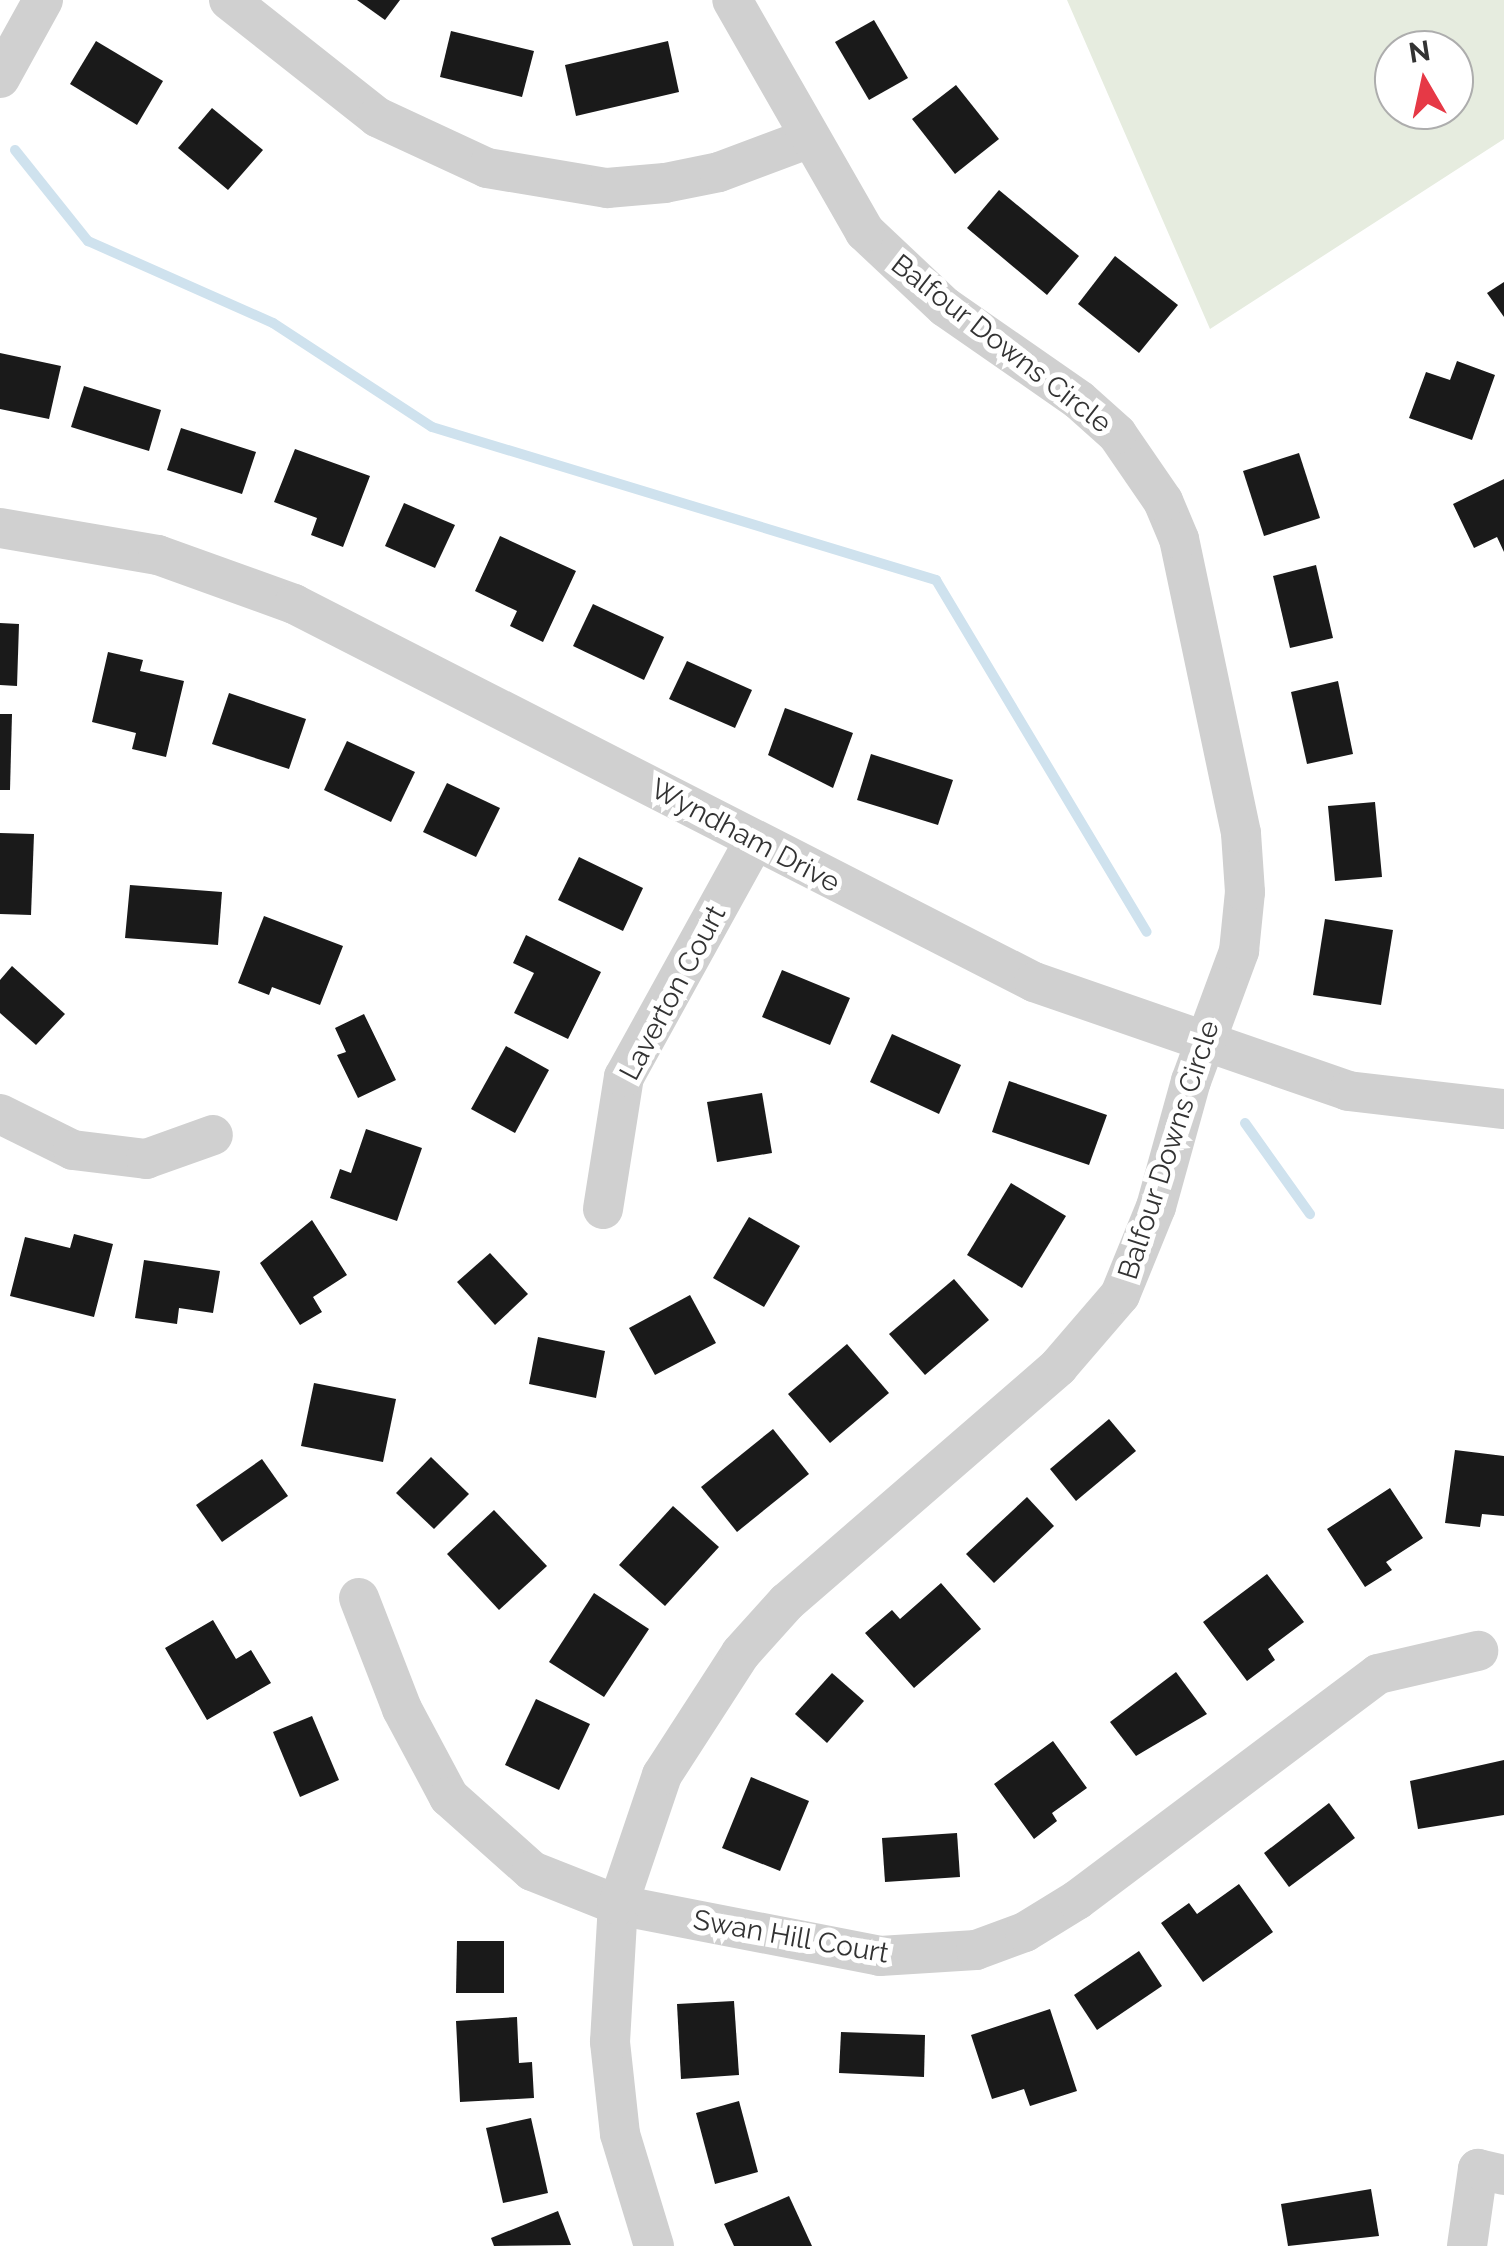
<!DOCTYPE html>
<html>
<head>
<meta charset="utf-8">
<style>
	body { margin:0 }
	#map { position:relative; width:1504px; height:2246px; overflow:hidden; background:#fff; font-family:Raleway,sans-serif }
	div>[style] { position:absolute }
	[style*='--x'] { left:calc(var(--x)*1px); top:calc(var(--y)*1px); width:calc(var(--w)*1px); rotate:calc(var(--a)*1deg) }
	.green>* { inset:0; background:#e6ecdf }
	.stream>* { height:10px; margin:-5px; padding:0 5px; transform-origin:5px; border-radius:5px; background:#cfe2ee }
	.building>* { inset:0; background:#1a1a1a }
	.minor>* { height:40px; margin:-20px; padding:0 20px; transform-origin:20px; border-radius:20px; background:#d0d0d0 }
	span { translate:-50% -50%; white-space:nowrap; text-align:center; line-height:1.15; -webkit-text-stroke:10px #fff; paint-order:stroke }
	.street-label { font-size:28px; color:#333 }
	.north { position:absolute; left:1374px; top:30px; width:100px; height:100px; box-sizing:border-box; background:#fff; border:2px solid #adadad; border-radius:50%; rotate:351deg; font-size:28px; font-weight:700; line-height:40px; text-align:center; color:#333 }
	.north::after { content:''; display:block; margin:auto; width:35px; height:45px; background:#e63946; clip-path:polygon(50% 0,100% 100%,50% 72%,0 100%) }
</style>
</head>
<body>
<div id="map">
	<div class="green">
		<i style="clip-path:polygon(evenodd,1067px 0,1504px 0,1504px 139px,1210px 329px,1067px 0,1394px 50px,1454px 50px,1454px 110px,1394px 110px,1394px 50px)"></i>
	</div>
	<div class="stream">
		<i style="--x:15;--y:150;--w:117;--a:51.3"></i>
		<i style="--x:88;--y:241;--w:202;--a:23.9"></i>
		<i style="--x:273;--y:323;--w:190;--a:33.2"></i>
		<i style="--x:432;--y:427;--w:527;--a:16.89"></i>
		<i style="--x:936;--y:580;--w:410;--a:59.1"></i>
		<i style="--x:1245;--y:1123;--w:112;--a:54.5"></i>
	</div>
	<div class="building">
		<i style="clip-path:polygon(357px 0,400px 0,385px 20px)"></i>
		<i style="clip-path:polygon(874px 20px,908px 78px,869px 100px,835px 42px)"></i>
		<i style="clip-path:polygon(451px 31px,534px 51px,522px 97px,440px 77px)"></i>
		<i style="clip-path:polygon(96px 41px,163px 81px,137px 125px,70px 84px)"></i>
		<i style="clip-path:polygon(668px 41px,679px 92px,576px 116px,565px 65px)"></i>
		<i style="clip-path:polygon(956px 85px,999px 139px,955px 174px,912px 119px)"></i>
		<i style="clip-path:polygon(212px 108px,263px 150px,228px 190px,178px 148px)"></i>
		<i style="clip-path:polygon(999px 190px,1079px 256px,1047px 295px,967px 228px)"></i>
		<i style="clip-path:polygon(1115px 256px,1178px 305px,1139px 353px,1078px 304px)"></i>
		<i style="clip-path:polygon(1504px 282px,1504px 317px,1487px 293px)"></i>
		<i style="clip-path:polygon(0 353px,61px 366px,49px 419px,0 409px)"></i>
		<i style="clip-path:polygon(1457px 361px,1495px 375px,1472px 440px,1409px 418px,1426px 372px,1450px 380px)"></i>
		<i style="clip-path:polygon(84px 386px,161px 410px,149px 451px,71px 427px)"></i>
		<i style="clip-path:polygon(181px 428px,256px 452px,242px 494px,167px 470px)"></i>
		<i style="clip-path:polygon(295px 449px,370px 476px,343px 547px,311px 535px,317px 518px,274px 502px)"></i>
		<i style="clip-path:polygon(1299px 453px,1320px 518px,1264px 536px,1243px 471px)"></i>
		<i style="clip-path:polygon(1504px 479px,1504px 552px,1497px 537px,1474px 548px,1453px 504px)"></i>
		<i style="clip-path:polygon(404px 503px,455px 525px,435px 568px,385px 546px)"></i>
		<i style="clip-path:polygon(500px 536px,576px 571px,543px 642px,510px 626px,517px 611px,475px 591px)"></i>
		<i style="clip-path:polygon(1316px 565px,1333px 638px,1290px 648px,1273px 576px)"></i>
		<i style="clip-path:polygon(593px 604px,664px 637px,644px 680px,573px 646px)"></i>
		<i style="clip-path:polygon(0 623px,19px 624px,17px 686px,0 685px)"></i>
		<i style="clip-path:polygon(108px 652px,143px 660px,140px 671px,184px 681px,166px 757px,132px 749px,136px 733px,92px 722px)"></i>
		<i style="clip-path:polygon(687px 661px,752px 690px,735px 728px,669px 699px)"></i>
		<i style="clip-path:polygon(1338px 681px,1353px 754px,1307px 764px,1291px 692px)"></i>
		<i style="clip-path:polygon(229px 693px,306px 719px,289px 769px,212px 744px)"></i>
		<i style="clip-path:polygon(785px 708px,853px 733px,833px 788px,768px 755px)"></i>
		<i style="clip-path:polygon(0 714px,12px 714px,10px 790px,0 790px)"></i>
		<i style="clip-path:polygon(347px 741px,415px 772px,391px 822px,324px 790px)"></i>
		<i style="clip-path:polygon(871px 754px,953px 780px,938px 825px,857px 800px)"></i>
		<i style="clip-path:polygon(447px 783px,500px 808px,476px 857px,423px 832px)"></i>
		<i style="clip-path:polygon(1375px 802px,1382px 877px,1335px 881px,1328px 806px)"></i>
		<i style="clip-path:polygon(0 833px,34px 834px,31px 915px,0 914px)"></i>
		<i style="clip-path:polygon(579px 857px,643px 888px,623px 931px,558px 900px)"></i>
		<i style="clip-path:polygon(130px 885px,222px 892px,218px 945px,125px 938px)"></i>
		<i style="clip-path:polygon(264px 916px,343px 946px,320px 1005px,272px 987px,269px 995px,238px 983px)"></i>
		<i style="clip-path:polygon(1325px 919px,1393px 930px,1381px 1005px,1313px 995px)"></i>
		<i style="clip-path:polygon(526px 935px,601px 972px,568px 1039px,514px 1013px,534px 973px,513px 963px)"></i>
		<i style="clip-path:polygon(12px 966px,65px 1014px,36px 1045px,0 1013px,0 980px)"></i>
		<i style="clip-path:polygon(782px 970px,850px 998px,830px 1045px,762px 1017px)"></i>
		<i style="clip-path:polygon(364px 1014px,396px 1080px,358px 1098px,337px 1055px,346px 1052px,335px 1028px)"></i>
		<i style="clip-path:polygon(892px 1034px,961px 1065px,939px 1114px,870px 1082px)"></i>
		<i style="clip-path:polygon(506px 1046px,549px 1070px,515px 1133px,471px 1109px)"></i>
		<i style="clip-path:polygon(1009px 1081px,1107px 1115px,1089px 1165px,992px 1132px)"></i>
		<i style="clip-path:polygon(762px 1093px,772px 1153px,717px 1162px,707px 1102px)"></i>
		<i style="clip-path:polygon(366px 1129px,422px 1148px,397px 1221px,330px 1198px,340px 1169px,351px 1173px)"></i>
		<i style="clip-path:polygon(1011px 1183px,1066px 1216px,1022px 1288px,967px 1255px)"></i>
		<i style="clip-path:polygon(749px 1217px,800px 1246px,764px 1307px,713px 1278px)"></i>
		<i style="clip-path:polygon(312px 1220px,347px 1275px,313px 1297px,322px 1312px,300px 1325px,260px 1263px)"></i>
		<i style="clip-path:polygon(74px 1234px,113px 1244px,94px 1317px,10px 1296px,25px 1237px,70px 1248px)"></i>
		<i style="clip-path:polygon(490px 1253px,528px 1294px,495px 1325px,457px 1282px)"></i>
		<i style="clip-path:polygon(144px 1260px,220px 1271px,213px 1313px,179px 1308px,177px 1324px,135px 1318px)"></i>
		<i style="clip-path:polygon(954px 1279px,989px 1320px,925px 1375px,889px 1334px)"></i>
		<i style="clip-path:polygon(690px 1295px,716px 1343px,655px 1375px,629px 1328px)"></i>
		<i style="clip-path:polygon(538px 1337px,605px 1351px,596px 1398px,529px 1384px)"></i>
		<i style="clip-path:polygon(847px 1344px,889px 1393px,830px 1443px,788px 1394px)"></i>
		<i style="clip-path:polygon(314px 1383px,396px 1399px,383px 1462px,301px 1446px)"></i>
		<i style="clip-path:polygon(1109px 1419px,1136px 1451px,1076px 1501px,1050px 1469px)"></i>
		<i style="clip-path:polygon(773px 1429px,809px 1474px,737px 1532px,701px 1487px)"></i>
		<i style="clip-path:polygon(1455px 1450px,1504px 1456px,1504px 1516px,1482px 1514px,1480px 1527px,1445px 1523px)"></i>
		<i style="clip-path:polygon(431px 1457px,469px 1494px,434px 1529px,396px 1493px)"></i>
		<i style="clip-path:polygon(262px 1459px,288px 1496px,222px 1542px,196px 1505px)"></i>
		<i style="clip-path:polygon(1390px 1488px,1423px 1538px,1386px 1562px,1392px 1570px,1365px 1587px,1327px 1529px)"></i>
		<i style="clip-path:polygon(1027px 1497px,1054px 1526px,994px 1583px,966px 1554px)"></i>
		<i style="clip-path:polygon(673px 1506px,719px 1547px,665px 1606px,619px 1565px)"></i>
		<i style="clip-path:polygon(494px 1510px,547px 1566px,499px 1610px,447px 1554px)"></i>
		<i style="clip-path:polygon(1267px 1574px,1304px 1622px,1268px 1649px,1275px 1660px,1247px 1681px,1203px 1622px)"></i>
		<i style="clip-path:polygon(941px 1583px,981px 1629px,914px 1688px,865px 1633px,892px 1610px,900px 1619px)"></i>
		<i style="clip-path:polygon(594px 1593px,649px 1629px,604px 1697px,549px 1662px)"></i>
		<i style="clip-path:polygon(213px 1620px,236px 1659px,251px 1650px,271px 1683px,207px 1720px,165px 1648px)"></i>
		<i style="clip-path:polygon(1176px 1672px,1207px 1714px,1136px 1756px,1110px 1722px)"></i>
		<i style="clip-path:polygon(832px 1673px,864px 1701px,827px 1743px,795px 1714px)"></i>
		<i style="clip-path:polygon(536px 1699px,590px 1724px,559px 1790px,505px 1765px)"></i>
		<i style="clip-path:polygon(312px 1716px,339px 1780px,300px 1797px,273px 1732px)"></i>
		<i style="clip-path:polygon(1053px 1741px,1087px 1788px,1052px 1813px,1057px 1821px,1034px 1839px,994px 1784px)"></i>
		<i style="clip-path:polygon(1504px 1760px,1504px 1815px,1418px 1829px,1410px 1781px)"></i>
		<i style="clip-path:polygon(751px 1777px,809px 1801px,780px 1871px,722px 1848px)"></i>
		<i style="clip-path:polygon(1329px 1803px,1355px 1838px,1289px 1887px,1264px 1853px)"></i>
		<i style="clip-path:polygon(957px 1833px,960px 1877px,885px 1882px,882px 1838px)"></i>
		<i style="clip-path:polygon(1239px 1884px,1273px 1932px,1203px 1982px,1161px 1923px,1189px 1903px,1197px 1914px)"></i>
		<i style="clip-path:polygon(457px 1941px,504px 1941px,504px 1993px,456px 1993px)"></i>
		<i style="clip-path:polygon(1139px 1951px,1162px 1986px,1097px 2030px,1074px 1995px)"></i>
		<i style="clip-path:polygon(734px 2001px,739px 2075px,681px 2079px,677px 2004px)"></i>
		<i style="clip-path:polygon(1050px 2009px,1077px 2091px,1030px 2106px,1024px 2089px,992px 2099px,971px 2035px)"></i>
		<i style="clip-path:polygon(517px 2017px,519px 2063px,532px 2062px,534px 2098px,460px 2102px,456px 2021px)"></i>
		<i style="clip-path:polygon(841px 2032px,925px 2035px,924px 2077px,839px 2073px)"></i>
		<i style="clip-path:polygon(739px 2101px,758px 2172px,715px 2184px,696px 2113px)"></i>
		<i style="clip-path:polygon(531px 2118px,548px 2193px,503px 2203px,486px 2128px)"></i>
		<i style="clip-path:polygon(1371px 2189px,1379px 2236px,1288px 2246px,1281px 2204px)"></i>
		<i style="clip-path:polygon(789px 2196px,812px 2246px,734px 2246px,724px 2224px)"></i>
		<i style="clip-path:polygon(558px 2211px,571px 2245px,494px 2246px,491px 2238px)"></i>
	</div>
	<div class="minor">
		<i style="--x:229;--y:0;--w:189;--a:38.3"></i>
		<i style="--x:377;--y:117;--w:121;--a:24.9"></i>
		<i style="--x:487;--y:168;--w:122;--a:9.5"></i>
		<i style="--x:607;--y:188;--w:58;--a:-4.9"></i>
		<i style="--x:665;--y:183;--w:55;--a:-11.5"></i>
		<i style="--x:719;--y:172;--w:97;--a:-20.5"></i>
		<i style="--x:0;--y:78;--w:89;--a:-61.1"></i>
		<i style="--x:0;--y:528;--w:160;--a:9.7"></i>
		<i style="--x:158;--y:555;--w:145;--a:19.8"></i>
		<i style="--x:294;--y:604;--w:831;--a:27.06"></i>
		<i style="--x:1034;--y:982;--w:332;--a:19.1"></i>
		<i style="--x:1348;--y:1091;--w:157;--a:6.6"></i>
		<i style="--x:0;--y:1114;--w:81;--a:26.3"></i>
		<i style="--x:73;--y:1150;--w:74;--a:7"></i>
		<i style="--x:146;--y:1159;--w:71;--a:-19.7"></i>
		<i style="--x:603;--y:1209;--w:134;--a:-81"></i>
		<i style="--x:624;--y:1077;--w:267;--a:-61.1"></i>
		<i style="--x:359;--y:1598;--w:119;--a:68.8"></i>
		<i style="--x:402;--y:1709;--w:100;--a:61.9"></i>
		<i style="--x:449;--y:1797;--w:111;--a:41.7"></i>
		<i style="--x:532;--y:1871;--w:92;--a:21.6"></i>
		<i style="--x:618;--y:1905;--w:267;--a:11"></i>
		<i style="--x:880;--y:1956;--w:96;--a:-3.6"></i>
		<i style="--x:976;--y:1950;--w:52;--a:-20.2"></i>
		<i style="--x:1025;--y:1932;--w:61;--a:-31.6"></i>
		<i style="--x:1077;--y:1900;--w:376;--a:-36.9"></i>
		<i style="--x:1378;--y:1674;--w:103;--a:-13"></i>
		<i style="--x:654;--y:2246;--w:117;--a:-106.9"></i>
		<i style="--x:620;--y:2134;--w:93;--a:-96.2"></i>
		<i style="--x:610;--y:2042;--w:137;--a:-86.7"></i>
		<i style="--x:618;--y:1905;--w:137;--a:-71.3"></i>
		<i style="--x:662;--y:1775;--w:145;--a:-57.1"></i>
		<i style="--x:741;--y:1653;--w:69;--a:-48"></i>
		<i style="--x:787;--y:1602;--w:359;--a:-40.9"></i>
		<i style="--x:1058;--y:1367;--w:95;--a:-49.3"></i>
		<i style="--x:1120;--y:1295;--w:95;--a:-67.8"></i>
		<i style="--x:1156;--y:1207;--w:131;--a:-74.5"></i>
		<i style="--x:1191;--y:1081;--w:139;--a:-69.7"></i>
		<i style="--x:1239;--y:951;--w:59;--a:-84.2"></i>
		<i style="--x:1245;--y:892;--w:59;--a:-93.9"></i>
		<i style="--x:1241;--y:833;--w:300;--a:-101.9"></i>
		<i style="--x:1179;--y:539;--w:41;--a:-112.8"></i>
		<i style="--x:1163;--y:501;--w:81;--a:-124.5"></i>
		<i style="--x:1117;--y:434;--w:51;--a:-138.2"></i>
		<i style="--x:1079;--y:400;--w:163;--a:-145.2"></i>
		<i style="--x:945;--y:307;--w:110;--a:-136.8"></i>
		<i style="--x:865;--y:232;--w:267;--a:-119.8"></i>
		<i style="--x:1467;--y:2246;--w:78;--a:-81.9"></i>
		<i style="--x:1478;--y:2169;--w:27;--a:13"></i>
	</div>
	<div class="street-label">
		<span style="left:1001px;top:344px;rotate:38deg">Balfour Downs Circle</span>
		<span style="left:745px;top:836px;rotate:28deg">Wyndham Drive</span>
		<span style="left:673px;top:993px;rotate:-62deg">Laverton Court</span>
		<span style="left:1169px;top:1150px;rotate:-72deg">Balfour Downs Circle</span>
		<span style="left:791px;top:1937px;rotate:10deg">Swan Hill Court</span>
	</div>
	<div class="north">N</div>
</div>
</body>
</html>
